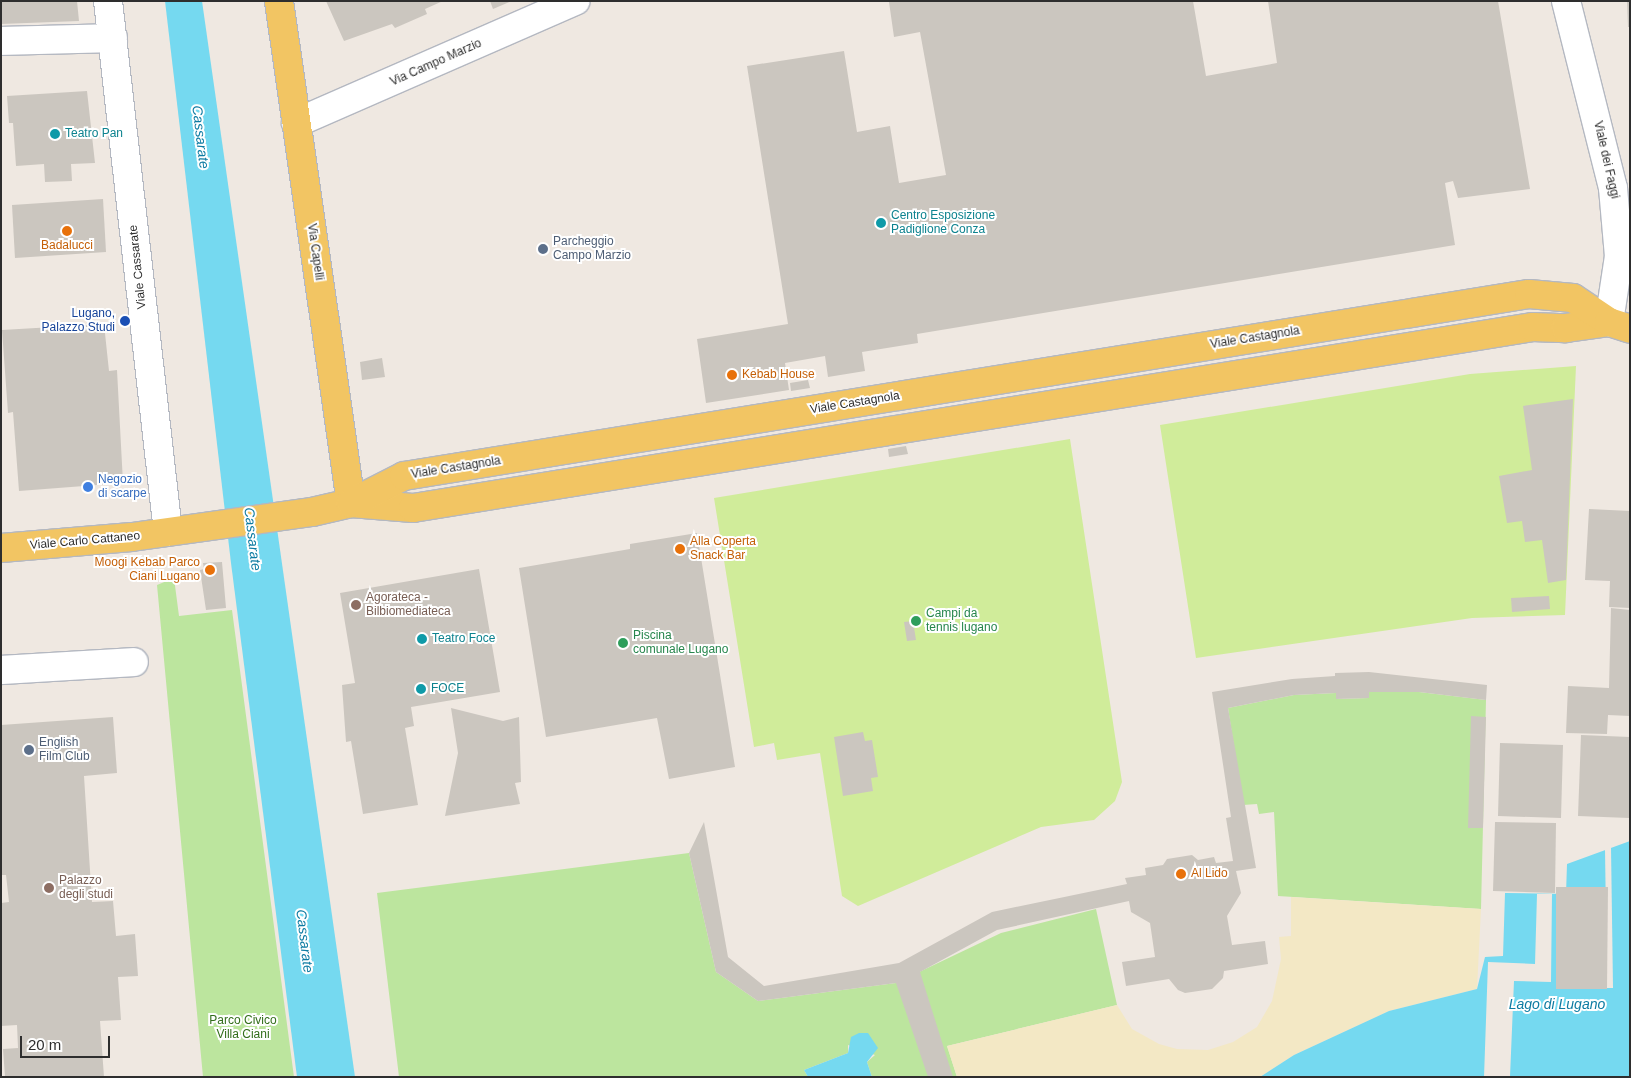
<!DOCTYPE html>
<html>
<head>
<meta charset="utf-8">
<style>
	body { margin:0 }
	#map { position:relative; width:1631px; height:1078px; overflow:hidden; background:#efe8e1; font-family:Helvetica,sans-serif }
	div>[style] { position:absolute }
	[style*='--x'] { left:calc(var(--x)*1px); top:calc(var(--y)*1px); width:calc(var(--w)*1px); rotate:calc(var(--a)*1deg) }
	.green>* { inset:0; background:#bce59e }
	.sand>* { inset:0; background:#f3e8c5 }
	.pitch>* { inset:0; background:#d0ec9a }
	.water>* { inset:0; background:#75d9f0 }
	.pier>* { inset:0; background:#efe8e1 }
	.building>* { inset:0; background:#cbc6bf }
	.roads { filter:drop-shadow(1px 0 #b4b8c1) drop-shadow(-1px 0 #b4b8c1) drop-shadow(0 1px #b4b8c1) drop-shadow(0 -1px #b4b8c1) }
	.minor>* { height:28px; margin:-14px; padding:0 14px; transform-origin:14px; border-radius:14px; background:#fff }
	.major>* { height:28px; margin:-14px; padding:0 14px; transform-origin:14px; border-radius:14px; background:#f2c563 }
	.dots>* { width:14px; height:14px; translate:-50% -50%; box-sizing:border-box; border:2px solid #fff; border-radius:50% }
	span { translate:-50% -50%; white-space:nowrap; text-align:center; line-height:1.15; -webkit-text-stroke:4px #fff; paint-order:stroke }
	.street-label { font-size:12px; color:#2e2e2e }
	.culture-label { font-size:12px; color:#0d838f }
	.left { translate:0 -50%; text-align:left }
	.service-label { font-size:12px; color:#4e5e75 }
	.food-label { font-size:12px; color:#c56008 }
	.right { translate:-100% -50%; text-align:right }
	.transit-label { font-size:12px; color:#164399 }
	.shop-label { font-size:12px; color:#366cbe }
	.education-label { font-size:12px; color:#785e54 }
	.leisure-label { font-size:12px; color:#27864d }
	.park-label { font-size:12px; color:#336e1b }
	.water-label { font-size:14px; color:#0d7ba2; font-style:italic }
	.frame { position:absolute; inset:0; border:2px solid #2e2e2e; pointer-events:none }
	.scale { position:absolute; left:20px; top:1036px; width:90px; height:22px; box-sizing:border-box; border:2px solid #2e2e2e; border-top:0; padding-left:6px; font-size:15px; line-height:18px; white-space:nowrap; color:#2e2e2e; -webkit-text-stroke:4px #fff; paint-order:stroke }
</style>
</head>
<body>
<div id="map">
	<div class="green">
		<i style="clip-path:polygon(174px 578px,179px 616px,232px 610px,294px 1077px,203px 1077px,157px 585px)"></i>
		<i style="clip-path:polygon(1369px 692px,1419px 692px,1486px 700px,1481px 909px,1278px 896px,1274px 812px,1259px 814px,1257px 804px,1243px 805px,1228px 708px,1294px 695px,1336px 693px,1336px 699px,1369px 698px)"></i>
		<i style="clip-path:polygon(689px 853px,716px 972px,758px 1001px,896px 983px,1001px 933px,1096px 909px,1117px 1005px,947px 1046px,957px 1077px,872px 1077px,867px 1062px,875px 1055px,848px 1045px,848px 1053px,804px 1070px,808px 1077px,399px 1077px,377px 893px)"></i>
	</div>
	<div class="sand">
		<i style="clip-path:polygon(1291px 897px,1481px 909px,1477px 989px,1389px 1011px,1294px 1055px,1260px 1077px,957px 1077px,947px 1046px,1117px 1005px,1132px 1029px,1159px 1044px,1177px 1049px,1208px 1050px,1233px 1042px,1257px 1027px,1272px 1001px,1281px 959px,1279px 937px,1291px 936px)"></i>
	</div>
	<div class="pitch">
		<i style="clip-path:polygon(1576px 366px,1565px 615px,1472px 618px,1196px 658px,1160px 425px,1470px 374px)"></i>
		<i style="clip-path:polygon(1070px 439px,1122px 782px,1115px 801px,1094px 820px,1041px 827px,858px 906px,842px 896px,820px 753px,777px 760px,774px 743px,754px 747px,714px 498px)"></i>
	</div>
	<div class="water">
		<i style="clip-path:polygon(165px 1px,202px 1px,355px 1077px,297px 1077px,231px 563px)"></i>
		<i style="clip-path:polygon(1630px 841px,1630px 1077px,1260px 1077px,1294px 1055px,1389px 1011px,1477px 989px,1485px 957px,1503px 956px,1505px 893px,1566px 894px,1567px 864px)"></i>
		<i style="clip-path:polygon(859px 1033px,868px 1033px,878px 1048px,867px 1062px,872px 1077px,808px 1077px,804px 1070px,848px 1053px,851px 1037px)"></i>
	</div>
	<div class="pier">
		<i style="clip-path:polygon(1611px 847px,1613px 988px,1607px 988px,1605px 849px)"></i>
		<i style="clip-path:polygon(1537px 894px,1552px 894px,1551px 982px,1514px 981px,1510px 1077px,1484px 1077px,1488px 962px,1535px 964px)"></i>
	</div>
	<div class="building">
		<i style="clip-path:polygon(1px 1px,77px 1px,79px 21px,1px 24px)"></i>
		<i style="clip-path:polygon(326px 1px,443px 1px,425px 9px,427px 14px,395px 28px,392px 24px,344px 41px)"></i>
		<i style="clip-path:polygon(490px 1px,512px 1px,493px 9px)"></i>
		<i style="clip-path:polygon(1193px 1px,1206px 76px,1277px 63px,1268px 1px,1498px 1px,1530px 189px,1458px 198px,1453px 181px,1445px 183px,1455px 245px,917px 334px,918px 343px,862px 352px,865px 371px,828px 377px,825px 356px,785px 363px,789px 390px,706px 403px,697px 339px,788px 324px,747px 66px,844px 51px,857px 132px,890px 126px,899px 183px,946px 175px,920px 32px,894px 37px,889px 2px)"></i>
		<i style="clip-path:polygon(1627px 1px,1630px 1px,1630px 27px,1628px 27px)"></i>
		<i style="clip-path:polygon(87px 91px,95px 163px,71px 164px,72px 181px,45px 182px,44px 164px,16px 166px,13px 123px,9px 123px,7px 96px)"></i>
		<i style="clip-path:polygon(103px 199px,106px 252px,15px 258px,12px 205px)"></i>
		<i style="clip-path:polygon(104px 324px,109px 371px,117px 370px,123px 483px,19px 491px,13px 412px,8px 413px,2px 330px)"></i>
		<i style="clip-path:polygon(382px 358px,385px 377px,362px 380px,360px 362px)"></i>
		<i style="clip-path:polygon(808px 380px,810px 388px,791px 391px,790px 383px)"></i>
		<i style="clip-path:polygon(1573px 399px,1566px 580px,1548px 583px,1542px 540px,1525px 542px,1522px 521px,1507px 523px,1499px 476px,1532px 470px,1523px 406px)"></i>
		<i style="clip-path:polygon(906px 446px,908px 454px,889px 457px,888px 449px)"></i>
		<i style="clip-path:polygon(1589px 509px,1630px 511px,1630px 608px,1609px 607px,1610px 581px,1585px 580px)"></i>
		<i style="clip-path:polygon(697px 533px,735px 767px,669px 779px,657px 718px,546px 737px,519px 568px,630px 549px,630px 544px)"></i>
		<i style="clip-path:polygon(222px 562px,226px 608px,206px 610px,200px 570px,204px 569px,203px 563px)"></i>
		<i style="clip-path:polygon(479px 569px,500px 692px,411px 707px,414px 726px,405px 728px,418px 805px,363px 814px,351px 741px,346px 742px,342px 685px,355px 683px,340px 593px)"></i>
		<i style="clip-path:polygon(1549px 596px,1550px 609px,1512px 612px,1511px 598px)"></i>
		<i style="clip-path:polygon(1611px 608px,1630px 610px,1630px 716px,1608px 715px,1607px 734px,1566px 733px,1568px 686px,1609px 688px)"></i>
		<i style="clip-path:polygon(913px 621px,916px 640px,907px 641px,904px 622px)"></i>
		<i style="clip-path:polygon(1369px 672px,1487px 685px,1486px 700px,1419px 692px,1369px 692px,1369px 698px,1336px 699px,1336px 693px,1294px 695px,1228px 708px,1256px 868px,1236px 871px,1241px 893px,1227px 916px,1232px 945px,1265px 941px,1268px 964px,1224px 971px,1223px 978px,1212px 989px,1185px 993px,1178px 990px,1169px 979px,1126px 986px,1122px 962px,1155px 957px,1150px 923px,1131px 912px,1129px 901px,997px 930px,920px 972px,953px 1077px,928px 1077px,896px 983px,758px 1001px,716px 972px,689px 853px,704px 822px,728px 957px,764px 986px,899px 963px,992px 912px,1127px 884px,1125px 878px,1146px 875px,1145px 868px,1163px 865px,1167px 859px,1192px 855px,1198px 860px,1214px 857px,1216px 863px,1233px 861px,1226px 818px,1231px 817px,1212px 692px,1292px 679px,1335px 676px,1335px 673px)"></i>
		<i style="clip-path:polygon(451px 708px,503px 721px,519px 717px,521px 782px,515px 783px,520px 804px,445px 816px,458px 753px)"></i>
		<i style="clip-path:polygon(1471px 716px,1486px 717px,1483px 828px,1468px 828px)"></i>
		<i style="clip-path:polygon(113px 717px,117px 773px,84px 776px,92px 902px,113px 901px,116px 936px,135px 934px,138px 976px,118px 977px,121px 1020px,100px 1021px,104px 1077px,5px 1077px,3px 1049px,18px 1048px,17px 1025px,1px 1026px,1px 903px,9px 902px,6px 875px,1px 875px,1px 725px)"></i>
		<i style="clip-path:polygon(863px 732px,865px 741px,872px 740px,878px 777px,871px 778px,873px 791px,843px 796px,834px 737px)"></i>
		<i style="clip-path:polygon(1581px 735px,1630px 737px,1629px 818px,1578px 816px)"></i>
		<i style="clip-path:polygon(1500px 743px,1563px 745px,1561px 818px,1498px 816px)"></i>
		<i style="clip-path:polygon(1495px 822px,1556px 823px,1555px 893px,1493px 891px)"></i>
		<i style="clip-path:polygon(1556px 887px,1608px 887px,1607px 989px,1556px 989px)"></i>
	</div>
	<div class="roads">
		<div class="minor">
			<i style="--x:108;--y:1;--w:534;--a:83.55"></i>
			<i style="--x:1566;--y:1;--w:193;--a:75.9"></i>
			<i style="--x:1613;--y:188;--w:68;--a:85"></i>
			<i style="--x:1619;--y:256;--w:67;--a:98.6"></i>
			<i style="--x:1;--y:41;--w:112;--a:-1.5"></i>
			<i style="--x:296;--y:123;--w:305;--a:-23.6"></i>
			<i style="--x:1;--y:670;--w:133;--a:-3.4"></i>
		</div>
		<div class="major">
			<i style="--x:279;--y:1;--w:507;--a:81.84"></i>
			<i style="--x:351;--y:503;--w:62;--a:4.6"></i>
			<i style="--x:413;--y:508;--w:1135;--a:-9.18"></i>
			<i style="--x:1533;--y:327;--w:33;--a:2"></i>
			<i style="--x:1566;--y:328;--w:43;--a:-7.9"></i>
			<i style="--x:1;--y:548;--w:131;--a:-4.8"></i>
			<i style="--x:132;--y:537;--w:182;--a:-7.9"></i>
			<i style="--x:312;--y:512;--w:40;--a:-13"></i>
			<i style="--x:351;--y:503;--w:59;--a:-27"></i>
			<i style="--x:404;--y:476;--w:1140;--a:-9.19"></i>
			<i style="--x:1529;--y:294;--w:44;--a:5.2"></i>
			<i style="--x:1573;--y:298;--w:43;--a:33.7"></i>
			<i style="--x:1609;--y:322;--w:22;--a:18"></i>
		</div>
	</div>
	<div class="dots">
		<i style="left:55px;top:134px;background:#0f9aa8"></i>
		<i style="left:881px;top:223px;background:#0f9aa8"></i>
		<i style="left:67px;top:231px;background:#e8710a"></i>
		<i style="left:543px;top:249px;background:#5c6f8a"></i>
		<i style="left:125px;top:321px;background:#1a4fb4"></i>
		<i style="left:732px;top:375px;background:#e8710a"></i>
		<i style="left:88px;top:487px;background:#3f7fe0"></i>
		<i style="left:680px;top:549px;background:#e8710a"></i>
		<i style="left:210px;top:570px;background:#e8710a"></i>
		<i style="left:356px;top:605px;background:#8d6e63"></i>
		<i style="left:916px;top:621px;background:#2e9e5b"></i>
		<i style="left:422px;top:639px;background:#0f9aa8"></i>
		<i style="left:623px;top:643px;background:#2e9e5b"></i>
		<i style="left:421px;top:689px;background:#0f9aa8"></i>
		<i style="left:29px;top:750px;background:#5c6f8a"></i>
		<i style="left:1181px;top:874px;background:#e8710a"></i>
		<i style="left:49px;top:888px;background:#8d6e63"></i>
	</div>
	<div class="street-label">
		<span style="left:436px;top:63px;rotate:-24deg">Via Campo Marzio</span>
		<span style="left:1606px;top:160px;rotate:77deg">Viale dei Faggi</span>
		<span style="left:315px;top:252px;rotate:82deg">Via Capelli</span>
		<span style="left:138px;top:267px;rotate:-96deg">Viale Cassarate</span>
		<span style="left:1255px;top:338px;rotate:-9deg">Viale Castagnola</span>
		<span style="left:855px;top:403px;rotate:-9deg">Viale Castagnola</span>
		<span style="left:456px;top:468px;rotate:-9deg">Viale Castagnola</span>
		<span style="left:85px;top:541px;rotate:-5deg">Viale Carlo Cattaneo</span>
	</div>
	<div class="culture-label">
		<span class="left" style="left:65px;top:134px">Teatro Pan</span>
		<span class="left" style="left:891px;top:223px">Centro Esposizione<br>Padiglione Conza</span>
		<span class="left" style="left:432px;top:639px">Teatro Foce</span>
		<span class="left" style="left:431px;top:689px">FOCE</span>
	</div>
	<div class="service-label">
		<span class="left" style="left:553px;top:249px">Parcheggio<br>Campo Marzio</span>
		<span class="left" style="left:39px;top:750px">English<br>Film Club</span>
	</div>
	<div class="food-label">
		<span style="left:67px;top:246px">Badalucci</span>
		<span class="left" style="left:742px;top:375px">Kebab House</span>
		<span class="left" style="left:690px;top:549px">Alla Coperta<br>Snack Bar</span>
		<span class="right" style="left:200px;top:570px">Moogi Kebab Parco<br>Ciani Lugano</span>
		<span class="left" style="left:1191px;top:874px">Al Lido</span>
	</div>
	<div class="transit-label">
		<span class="right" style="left:115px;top:321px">Lugano,<br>Palazzo Studi</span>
	</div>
	<div class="shop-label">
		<span class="left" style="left:98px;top:487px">Negozio<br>di scarpe</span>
	</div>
	<div class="education-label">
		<span class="left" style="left:366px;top:605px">Agorateca -<br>Bilbiomediateca</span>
		<span class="left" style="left:59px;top:888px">Palazzo<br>degli studi</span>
	</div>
	<div class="leisure-label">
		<span class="left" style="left:926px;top:621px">Campi da<br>tennis lugano</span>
		<span class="left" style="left:633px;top:643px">Piscina<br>comunale Lugano</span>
	</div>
	<div class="park-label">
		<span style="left:243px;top:1028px">Parco Civico<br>Villa Ciani</span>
	</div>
	<div class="water-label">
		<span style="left:201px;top:137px;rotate:83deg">Cassarate</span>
		<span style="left:253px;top:539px;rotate:83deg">Cassarate</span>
		<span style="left:305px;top:941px;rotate:83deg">Cassarate</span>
		<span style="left:1557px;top:1004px">Lago di Lugano</span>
	</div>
	<div class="frame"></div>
	<div class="scale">20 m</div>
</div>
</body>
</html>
